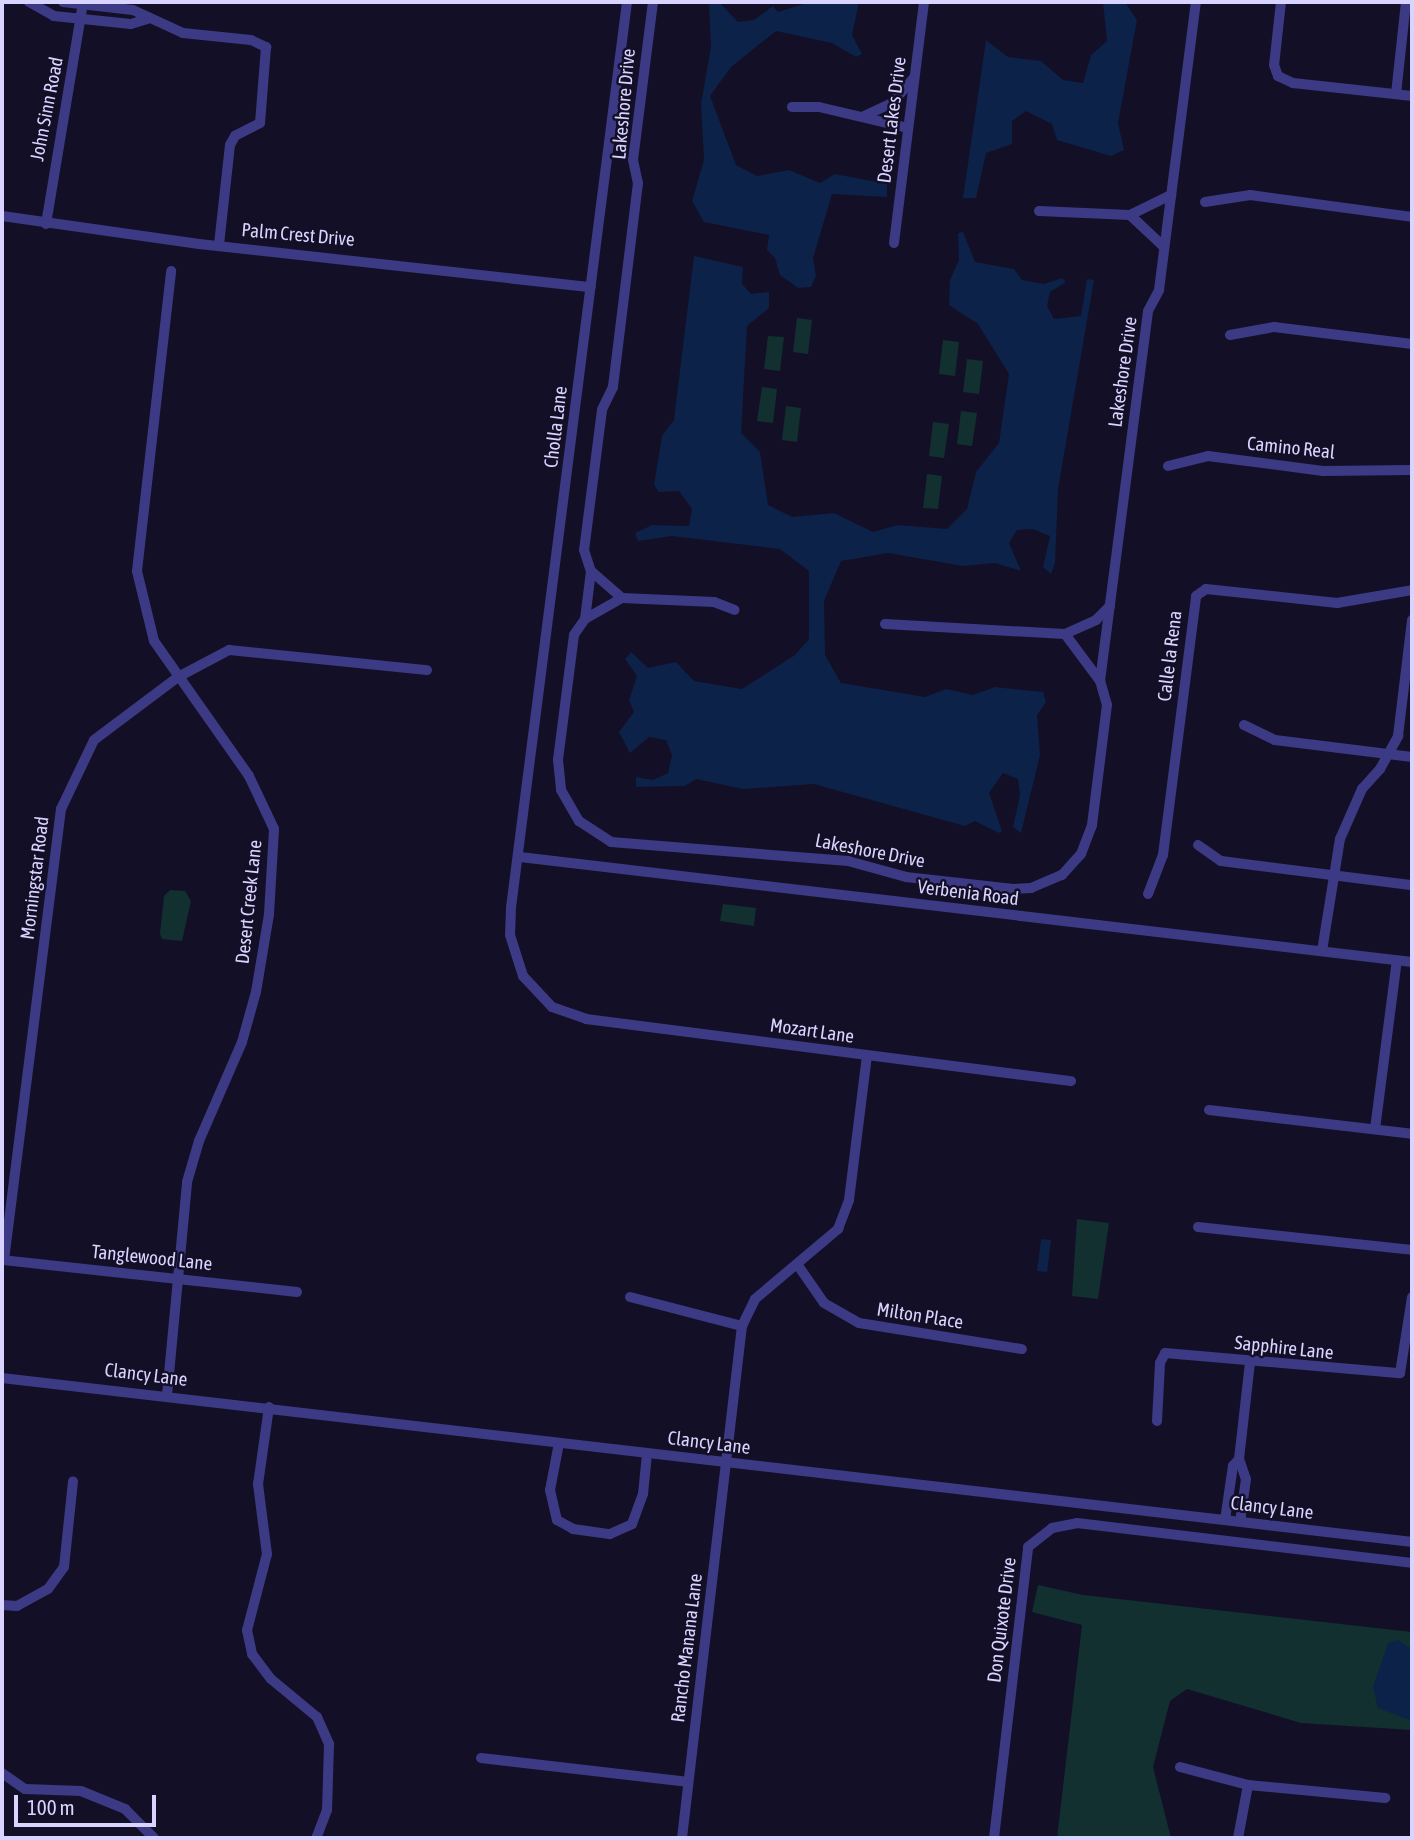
<!DOCTYPE html>
<html>
<head>
<meta charset="utf-8">
<style>
	body { margin:0 }
	#map { position:relative; width:1414px; height:1840px; overflow:hidden; background:#130f26; font-family:"Asap Condensed",sans-serif }
	div>[style] { position:absolute }
	[style*='--x'] { left:calc(var(--x)*1px); top:calc(var(--y)*1px); width:calc(var(--w)*1px); rotate:calc(var(--a)*1deg) }
	.green>* { inset:0; background:#12302f }
	.water>* { inset:0; background:#0c2248 }
	.minor>* { height:10px; margin:-5px; padding:0 5px; transform-origin:5px; border-radius:5px; background:#3d3a85 }
	span { translate:-50% -50%; white-space:nowrap; text-align:center; line-height:1.15; -webkit-text-stroke:5px #130f26; paint-order:stroke }
	.street-label { font-size:19px; color:#d9d4ff }
	.frame { position:absolute; inset:0; border:4px solid #d9d4ff; pointer-events:none }
	.scale { position:absolute; left:14px; top:1795px; width:142px; height:32px; box-sizing:border-box; border:4px solid #d9d4ff; border-top:0; padding-left:9px; font-size:21px; line-height:24px; white-space:nowrap; color:#d9d4ff; -webkit-text-stroke:5px #130f26; paint-order:stroke }
</style>
</head>
<body>
<div id="map">
	<div class="green">
		<i style="clip-path:polygon(797px 318px,812px 320px,808px 354px,793px 352px)"></i>
		<i style="clip-path:polygon(768px 336px,784px 337px,780px 371px,764px 369px)"></i>
		<i style="clip-path:polygon(943px 340px,959px 342px,955px 376px,939px 374px)"></i>
		<i style="clip-path:polygon(967px 359px,983px 361px,979px 394px,963px 392px)"></i>
		<i style="clip-path:polygon(762px 387px,777px 389px,773px 423px,757px 421px)"></i>
		<i style="clip-path:polygon(786px 406px,801px 408px,797px 442px,782px 440px)"></i>
		<i style="clip-path:polygon(961px 411px,977px 413px,972px 446px,957px 444px)"></i>
		<i style="clip-path:polygon(933px 422px,949px 424px,944px 458px,929px 456px)"></i>
		<i style="clip-path:polygon(927px 474px,942px 476px,938px 509px,923px 508px)"></i>
		<i style="clip-path:polygon(170px 890px,185px 891px,191px 901px,182px 941px,162px 939px,160px 934px,164px 896px)"></i>
		<i style="clip-path:polygon(723px 904px,756px 908px,754px 926px,720px 921px)"></i>
		<i style="clip-path:polygon(1077px 1219px,1109px 1223px,1098px 1299px,1072px 1296px)"></i>
		<i style="clip-path:polygon(1038px 1585px,1083px 1595px,1412px 1632px,1412px 1730px,1301px 1723px,1187px 1689px,1170px 1701px,1153px 1767px,1171px 1838px,1057px 1838px,1082px 1625px,1032px 1612px)"></i>
	</div>
	<div class="water">
		<i style="clip-path:polygon(709px 2px,719px 2px,738px 22px,754px 20px,773px 6px,778px 12px,810px 2px,859px 2px,852px 35px,862px 54px,856px 57px,832px 43px,776px 31px,731px 67px,710px 96px,736px 165px,757px 176px,789px 170px,820px 183px,835px 174px,887px 184px,887px 197px,832px 194px,813px 258px,816px 276px,811px 287px,798px 288px,780px 275px,775px 258px,767px 250px,769px 235px,704px 222px,692px 201px,704px 160px,701px 104px,711px 47px)"></i>
		<i style="clip-path:polygon(1103px 2px,1125px 2px,1137px 20px,1118px 123px,1124px 150px,1111px 156px,1057px 140px,1052px 124px,1026px 111px,1012px 121px,1012px 144px,986px 153px,976px 198px,963px 198px,986px 40px,1008px 57px,1041px 61px,1063px 80px,1083px 83px,1091px 55px,1107px 41px)"></i>
		<i style="clip-path:polygon(963px 232px,975px 262px,1014px 269px,1022px 280px,1044px 284px,1062px 278px,1066px 282px,1050px 292px,1047px 306px,1054px 319px,1081px 316px,1087px 279px,1094px 280px,1058px 489px,1055px 563px,1051px 574px,1043px 567px,1050px 536px,1033px 529px,1017px 530px,1009px 543px,1021px 571px,995px 563px,963px 566px,888px 553px,841px 561px,824px 601px,825px 655px,841px 683px,925px 697px,946px 689px,973px 695px,995px 687px,1043px 692px,1046px 702px,1037px 715px,1040px 755px,1021px 833px,1013px 827px,1020px 795px,1018px 779px,1003px 773px,989px 793px,1002px 831px,999px 833px,975px 821px,965px 826px,814px 784px,743px 789px,696px 779px,685px 786px,636px 787px,636px 777px,653px 780px,668px 773px,672px 755px,666px 740px,649px 737px,630px 753px,619px 732px,634px 712px,629px 700px,637px 676px,625px 659px,631px 652px,648px 668px,676px 662px,694px 681px,742px 689px,795px 655px,809px 639px,809px 571px,780px 549px,672px 536px,638px 541px,635px 533px,652px 525px,689px 526px,692px 509px,679px 491px,659px 492px,654px 485px,662px 436px,674px 420px,694px 256px,743px 267px,742px 284px,751px 294px,769px 292px,769px 308px,747px 326px,741px 433px,760px 452px,768px 505px,792px 517px,834px 513px,873px 532px,898px 525px,947px 529px,967px 509px,976px 472px,999px 443px,1009px 374px,978px 324px,949px 305px,950px 280px,959px 260px,958px 233px)"></i>
		<i style="clip-path:polygon(1041px 1239px,1051px 1240px,1047px 1272px,1037px 1271px)"></i>
		<i style="clip-path:polygon(1398px 1640px,1412px 1649px,1412px 1721px,1378px 1708px,1373px 1687px,1388px 1643px)"></i>
	</div>
	<div class="minor">
		<i style="--x:29;--y:2;--w:29;--a:29"></i>
		<i style="--x:54;--y:16;--w:77;--a:5.9"></i>
		<i style="--x:131;--y:24;--w:17;--a:-17"></i>
		<i style="--x:63;--y:2;--w:70;--a:6.5"></i>
		<i style="--x:133;--y:10;--w:55;--a:24.7"></i>
		<i style="--x:183;--y:33;--w:68;--a:5.9"></i>
		<i style="--x:251;--y:40;--w:17;--a:25"></i>
		<i style="--x:266;--y:47;--w:76;--a:94.5"></i>
		<i style="--x:260;--y:123;--w:28;--a:153"></i>
		<i style="--x:235;--y:136;--w:10;--a:119"></i>
		<i style="--x:230;--y:145;--w:101;--a:96.3"></i>
		<i style="--x:627;--y:2;--w:913;--a:97.3"></i>
		<i style="--x:511;--y:908;--w:27;--a:92"></i>
		<i style="--x:510;--y:935;--w:43;--a:72.4"></i>
		<i style="--x:523;--y:976;--w:42;--a:46.9"></i>
		<i style="--x:552;--y:1007;--w:36;--a:19"></i>
		<i style="--x:586;--y:1019;--w:489;--a:7.3"></i>
		<i style="--x:653;--y:2;--w:159;--a:97.2"></i>
		<i style="--x:633;--y:160;--w:24;--a:78"></i>
		<i style="--x:638;--y:183;--w:206;--a:97"></i>
		<i style="--x:613;--y:387;--w:25;--a:116"></i>
		<i style="--x:602;--y:410;--w:141;--a:97.3"></i>
		<i style="--x:584;--y:550;--w:22;--a:72"></i>
		<i style="--x:591;--y:571;--w:48;--a:97.1"></i>
		<i style="--x:585;--y:619;--w:19;--a:125"></i>
		<i style="--x:574;--y:635;--w:126;--a:97.3"></i>
		<i style="--x:558;--y:760;--w:30;--a:84"></i>
		<i style="--x:561;--y:790;--w:36;--a:60"></i>
		<i style="--x:579;--y:821;--w:38;--a:33"></i>
		<i style="--x:611;--y:842;--w:238;--a:4.6"></i>
		<i style="--x:848;--y:861;--w:60;--a:15.4"></i>
		<i style="--x:906;--y:877;--w:108;--a:6.4"></i>
		<i style="--x:1013;--y:889;--w:18;--a:-3"></i>
		<i style="--x:1031;--y:888;--w:34;--a:-23"></i>
		<i style="--x:1062;--y:875;--w:28;--a:-48"></i>
		<i style="--x:1081;--y:854;--w:31;--a:-69"></i>
		<i style="--x:1092;--y:825;--w:121;--a:-82.9"></i>
		<i style="--x:1107;--y:705;--w:25;--a:-106"></i>
		<i style="--x:1100;--y:681;--w:373;--a:-82.6"></i>
		<i style="--x:1148;--y:311;--w:24;--a:-62"></i>
		<i style="--x:1159;--y:290;--w:290;--a:-82.7"></i>
		<i style="--x:1281;--y:2;--w:63;--a:96.3"></i>
		<i style="--x:1274;--y:65;--w:12;--a:70"></i>
		<i style="--x:1278;--y:76;--w:17;--a:25"></i>
		<i style="--x:1293;--y:83;--w:120;--a:6.2"></i>
		<i style="--x:1396;--y:94;--w:93;--a:-83.8"></i>
		<i style="--x:792;--y:107;--w:27;--a:0"></i>
		<i style="--x:819;--y:107;--w:91;--a:13.3"></i>
		<i style="--x:862;--y:117;--w:33;--a:-25"></i>
		<i style="--x:892;--y:103;--w:32;--a:-49"></i>
		<i style="--x:1205;--y:202;--w:46;--a:-8.8"></i>
		<i style="--x:1250;--y:195;--w:163;--a:7.7"></i>
		<i style="--x:1039;--y:211;--w:91;--a:2.5"></i>
		<i style="--x:1130;--y:215;--w:46;--a:-26"></i>
		<i style="--x:1130;--y:215;--w:47;--a:43.3"></i>
		<i style="--x:2;--y:216;--w:199;--a:8.1"></i>
		<i style="--x:199;--y:244;--w:394;--a:6.3"></i>
		<i style="--x:46;--y:224;--w:225;--a:-80.5"></i>
		<i style="--x:894;--y:243;--w:243;--a:-82.9"></i>
		<i style="--x:1230;--y:335;--w:45;--a:-10.3"></i>
		<i style="--x:1274;--y:327;--w:139;--a:7"></i>
		<i style="--x:1168;--y:466;--w:41;--a:-14"></i>
		<i style="--x:1208;--y:456;--w:116;--a:7.4"></i>
		<i style="--x:1323;--y:471;--w:89;--a:-0.6"></i>
		<i style="--x:591;--y:571;--w:41;--a:41.1"></i>
		<i style="--x:585;--y:619;--w:43;--a:-29.6"></i>
		<i style="--x:622;--y:598;--w:92;--a:2.5"></i>
		<i style="--x:714;--y:602;--w:22;--a:21"></i>
		<i style="--x:885;--y:624;--w:180;--a:3.2"></i>
		<i style="--x:1065;--y:634;--w:34;--a:-24"></i>
		<i style="--x:1096;--y:620;--w:20;--a:-45"></i>
		<i style="--x:1065;--y:634;--w:59;--a:53.3"></i>
		<i style="--x:1244;--y:725;--w:34;--a:26"></i>
		<i style="--x:1275;--y:740;--w:138;--a:7.1"></i>
		<i style="--x:1198;--y:845;--w:28;--a:35"></i>
		<i style="--x:1221;--y:861;--w:193;--a:7.2"></i>
		<i style="--x:520;--y:857;--w:898;--a:6.71"></i>
		<i style="--x:1148;--y:894;--w:42;--a:-69"></i>
		<i style="--x:1163;--y:855;--w:261;--a:-82.7"></i>
		<i style="--x:1196;--y:596;--w:12;--a:-35"></i>
		<i style="--x:1206;--y:589;--w:132;--a:6.1"></i>
		<i style="--x:1337;--y:603;--w:76;--a:-9.8"></i>
		<i style="--x:1322;--y:951;--w:113;--a:-80.9"></i>
		<i style="--x:1340;--y:839;--w:55;--a:-66.3"></i>
		<i style="--x:1362;--y:789;--w:27;--a:-48"></i>
		<i style="--x:1380;--y:769;--w:38;--a:-61"></i>
		<i style="--x:1398;--y:736;--w:117;--a:-83.1"></i>
		<i style="--x:1209;--y:1110;--w:204;--a:6.7"></i>
		<i style="--x:1375;--y:1129;--w:170;--a:-82.6"></i>
		<i style="--x:1198;--y:1227;--w:215;--a:6.1"></i>
		<i style="--x:797;--y:1264;--w:47;--a:55.3"></i>
		<i style="--x:824;--y:1303;--w:40;--a:29.7"></i>
		<i style="--x:859;--y:1323;--w:165;--a:9.1"></i>
		<i style="--x:297;--y:1292;--w:295;--a:-173.8"></i>
		<i style="--x:4;--y:1260;--w:455;--a:-82.8"></i>
		<i style="--x:61;--y:809;--w:76;--a:-64.4"></i>
		<i style="--x:94;--y:740;--w:105;--a:-36.9"></i>
		<i style="--x:178;--y:677;--w:58;--a:-27.9"></i>
		<i style="--x:229;--y:650;--w:199;--a:5.8"></i>
		<i style="--x:630;--y:1297;--w:116;--a:14.5"></i>
		<i style="--x:2;--y:1378;--w:1420;--a:6.63"></i>
		<i style="--x:167;--y:1395;--w:214;--a:-84.6"></i>
		<i style="--x:187;--y:1182;--w:43;--a:-73.7"></i>
		<i style="--x:199;--y:1141;--w:108;--a:-66.5"></i>
		<i style="--x:242;--y:1042;--w:52;--a:-74.4"></i>
		<i style="--x:256;--y:992;--w:79;--a:-80.5"></i>
		<i style="--x:269;--y:914;--w:85;--a:-86.6"></i>
		<i style="--x:274;--y:829;--w:59;--a:-115.3"></i>
		<i style="--x:249;--y:776;--w:165;--a:-125.1"></i>
		<i style="--x:154;--y:641;--w:72;--a:-103.7"></i>
		<i style="--x:137;--y:571;--w:302;--a:-83.5"></i>
		<i style="--x:269;--y:1407;--w:78;--a:98.1"></i>
		<i style="--x:258;--y:1484;--w:71;--a:82.7"></i>
		<i style="--x:267;--y:1554;--w:79;--a:104.7"></i>
		<i style="--x:247;--y:1630;--w:25;--a:78"></i>
		<i style="--x:252;--y:1654;--w:31;--a:53"></i>
		<i style="--x:271;--y:1679;--w:60;--a:39.6"></i>
		<i style="--x:317;--y:1717;--w:30;--a:66"></i>
		<i style="--x:329;--y:1744;--w:66;--a:91.7"></i>
		<i style="--x:327;--y:1810;--w:30;--a:111"></i>
		<i style="--x:1157;--y:1421;--w:58;--a:-87"></i>
		<i style="--x:1160;--y:1363;--w:11;--a:-63"></i>
		<i style="--x:1165;--y:1353;--w:236;--a:4.9"></i>
		<i style="--x:1400;--y:1373;--w:77;--a:-81"></i>
		<i style="--x:559;--y:1443;--w:48;--a:100.8"></i>
		<i style="--x:550;--y:1490;--w:31;--a:77"></i>
		<i style="--x:557;--y:1520;--w:18;--a:29"></i>
		<i style="--x:573;--y:1529;--w:37;--a:8"></i>
		<i style="--x:610;--y:1534;--w:24;--a:-24"></i>
		<i style="--x:632;--y:1524;--w:32;--a:-70"></i>
		<i style="--x:643;--y:1494;--w:40;--a:-84.3"></i>
		<i style="--x:1239;--y:1459;--w:21;--a:71"></i>
		<i style="--x:1246;--y:1479;--w:43;--a:97.9"></i>
		<i style="--x:1225;--y:1520;--w:55;--a:-81.6"></i>
		<i style="--x:1233;--y:1466;--w:9;--a:-49"></i>
		<i style="--x:1239;--y:1459;--w:98;--a:-83.5"></i>
		<i style="--x:2;--y:1605;--w:15;--a:4"></i>
		<i style="--x:17;--y:1606;--w:35;--a:-29"></i>
		<i style="--x:48;--y:1589;--w:27;--a:-54"></i>
		<i style="--x:64;--y:1567;--w:86;--a:-84"></i>
		<i style="--x:481;--y:1758;--w:207;--a:6.6"></i>
		<i style="--x:1180;--y:1767;--w:70;--a:14.8"></i>
		<i style="--x:1248;--y:1785;--w:138;--a:5.4"></i>
		<i style="--x:2;--y:1773;--w:28;--a:35"></i>
		<i style="--x:25;--y:1789;--w:56;--a:2"></i>
		<i style="--x:81;--y:1791;--w:48;--a:22.2"></i>
		<i style="--x:125;--y:1809;--w:41;--a:45"></i>
		<i style="--x:682;--y:1838;--w:516;--a:-83.32"></i>
		<i style="--x:742;--y:1326;--w:30;--a:-64"></i>
		<i style="--x:755;--y:1299;--w:109;--a:-40.1"></i>
		<i style="--x:838;--y:1229;--w:31;--a:-69"></i>
		<i style="--x:849;--y:1200;--w:145;--a:-82.9"></i>
		<i style="--x:994;--y:1838;--w:293;--a:-83.3"></i>
		<i style="--x:1028;--y:1547;--w:31;--a:-38"></i>
		<i style="--x:1052;--y:1528;--w:25;--a:-11"></i>
		<i style="--x:1077;--y:1523;--w:337;--a:6.8"></i>
		<i style="--x:1238;--y:1838;--w:54;--a:-79.3"></i>
	</div>
	<div class="street-label">
		<span style="left:624px;top:104px;rotate:-85deg">Lakeshore Drive</span>
		<span style="left:47px;top:109px;rotate:-79deg">John Sinn Road</span>
		<span style="left:892px;top:120px;rotate:-83deg">Desert Lakes Drive</span>
		<span style="left:298px;top:235px;rotate:5deg">Palm Crest Drive</span>
		<span style="left:1123px;top:372px;rotate:-82deg">Lakeshore Drive</span>
		<span style="left:556px;top:427px;rotate:-83deg">Cholla Lane</span>
		<span style="left:1291px;top:448px;rotate:6deg">Camino Real</span>
		<span style="left:1170px;top:656px;rotate:-83deg">Calle la Rena</span>
		<span style="left:870px;top:851px;rotate:11deg">Lakeshore Drive</span>
		<span style="left:35px;top:878px;rotate:-83deg">Morningstar Road</span>
		<span style="left:968px;top:893px;rotate:7deg">Verbenia Road</span>
		<span style="left:249px;top:902px;rotate:-84deg">Desert Creek Lane</span>
		<span style="left:812px;top:1031px;rotate:8deg">Mozart Lane</span>
		<span style="left:152px;top:1258px;rotate:6deg">Tanglewood Lane</span>
		<span style="left:920px;top:1316px;rotate:9deg">Milton Place</span>
		<span style="left:1284px;top:1348px;rotate:6deg">Sapphire Lane</span>
		<span style="left:146px;top:1375px;rotate:7deg">Clancy Lane</span>
		<span style="left:709px;top:1443px;rotate:7deg">Clancy Lane</span>
		<span style="left:1272px;top:1508px;rotate:7deg">Clancy Lane</span>
		<span style="left:1002px;top:1620px;rotate:-83deg">Don Quixote Drive</span>
		<span style="left:687px;top:1648px;rotate:-83deg">Rancho Manana Lane</span>
	</div>
	<div class="frame"></div>
	<div class="scale">100 m</div>
</div>
</body>
</html>
